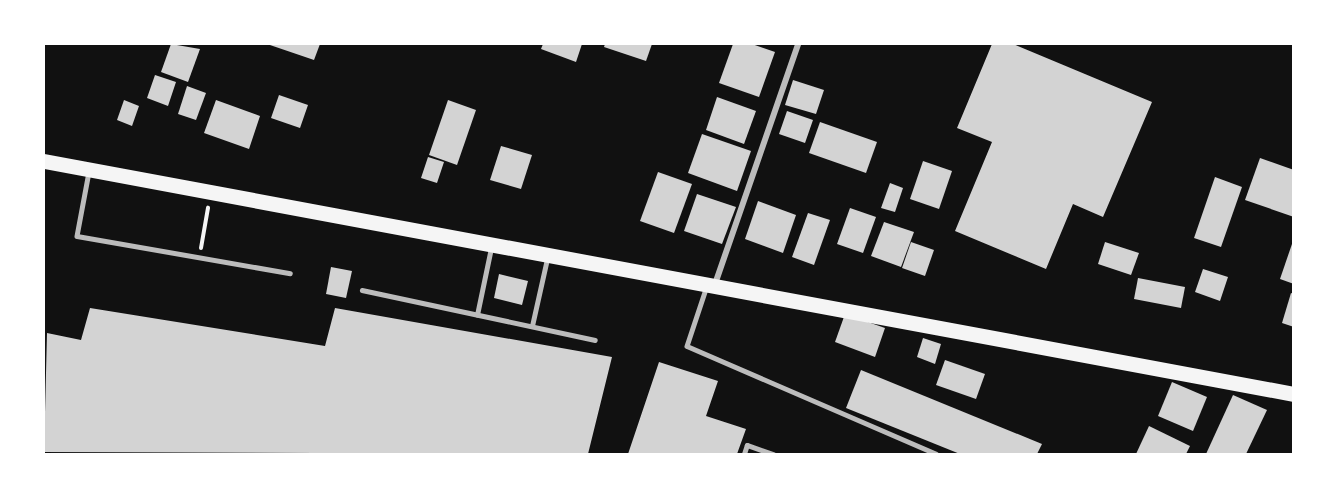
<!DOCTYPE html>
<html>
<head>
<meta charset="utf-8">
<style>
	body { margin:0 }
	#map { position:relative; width:1337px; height:498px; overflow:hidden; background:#111; font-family:"Source Sans 3",sans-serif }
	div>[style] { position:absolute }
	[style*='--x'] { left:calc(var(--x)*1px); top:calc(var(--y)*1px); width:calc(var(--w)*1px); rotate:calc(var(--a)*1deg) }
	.building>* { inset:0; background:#d3d3d3 }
	.path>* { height:4px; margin:-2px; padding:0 2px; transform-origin:2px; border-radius:2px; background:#f5f5f5 }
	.service>* { height:4.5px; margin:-2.25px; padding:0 2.25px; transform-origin:2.25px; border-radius:2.25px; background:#bcbcbc }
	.minor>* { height:6px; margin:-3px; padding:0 3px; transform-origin:3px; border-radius:3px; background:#bcbcbc }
	.trunk>* { height:15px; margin:-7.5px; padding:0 7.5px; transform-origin:7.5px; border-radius:7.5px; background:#f5f5f5 }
	span { translate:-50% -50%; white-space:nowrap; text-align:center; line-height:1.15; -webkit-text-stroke:4.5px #fff; paint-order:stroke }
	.frame { position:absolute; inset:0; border:45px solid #fff; pointer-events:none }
</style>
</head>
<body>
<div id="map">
	<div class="building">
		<i style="clip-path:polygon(171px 44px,200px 49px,188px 82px,161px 72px)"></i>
		<i style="clip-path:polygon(267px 44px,320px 44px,314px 60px)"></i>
		<i style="clip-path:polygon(543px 44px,582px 44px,576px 62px,541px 49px)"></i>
		<i style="clip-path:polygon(605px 44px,652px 44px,646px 61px,604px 47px)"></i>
		<i style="clip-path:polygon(733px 44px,752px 44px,775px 52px,759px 97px,719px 83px)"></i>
		<i style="clip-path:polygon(992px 44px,1013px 44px,1152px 102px,1103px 217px,1073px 204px,1046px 269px,955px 231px,992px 142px,957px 128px)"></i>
		<i style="clip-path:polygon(155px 75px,176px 82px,168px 106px,147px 98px)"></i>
		<i style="clip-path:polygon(793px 80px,824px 90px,816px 114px,785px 105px)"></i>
		<i style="clip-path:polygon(187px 86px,206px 93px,196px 120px,178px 114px)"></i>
		<i style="clip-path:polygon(279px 95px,308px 105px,300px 128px,271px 118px)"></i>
		<i style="clip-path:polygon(717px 97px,756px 111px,744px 144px,706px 130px)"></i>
		<i style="clip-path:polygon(124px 100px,139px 106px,132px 126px,117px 120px)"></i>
		<i style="clip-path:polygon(216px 100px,260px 116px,249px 149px,204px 133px)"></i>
		<i style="clip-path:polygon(448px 100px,476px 110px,457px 165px,429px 155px)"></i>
		<i style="clip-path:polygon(787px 111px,813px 120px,805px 143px,779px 134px)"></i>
		<i style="clip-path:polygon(820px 122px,877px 142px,866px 173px,809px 153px)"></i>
		<i style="clip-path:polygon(702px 134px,751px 151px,737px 191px,688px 173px)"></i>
		<i style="clip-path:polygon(501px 146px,532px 155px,521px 189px,490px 180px)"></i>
		<i style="clip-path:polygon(428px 157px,444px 162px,437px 183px,421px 178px)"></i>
		<i style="clip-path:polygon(1260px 158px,1294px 170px,1294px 217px,1245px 200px)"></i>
		<i style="clip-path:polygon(923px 161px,952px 171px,939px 209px,910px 199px)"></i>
		<i style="clip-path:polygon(658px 172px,692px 184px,674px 233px,640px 221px)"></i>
		<i style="clip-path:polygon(1215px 177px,1242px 187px,1221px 247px,1194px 238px)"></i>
		<i style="clip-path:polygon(890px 183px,903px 188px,895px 212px,881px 208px)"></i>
		<i style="clip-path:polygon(697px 194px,736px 207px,722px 244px,684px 231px)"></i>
		<i style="clip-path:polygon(758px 201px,796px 215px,783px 253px,745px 239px)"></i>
		<i style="clip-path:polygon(850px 208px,876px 217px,863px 253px,837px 244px)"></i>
		<i style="clip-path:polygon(808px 213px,830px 220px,814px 265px,792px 257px)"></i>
		<i style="clip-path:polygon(884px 222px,914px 232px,901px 267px,871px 256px)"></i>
		<i style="clip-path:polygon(1293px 241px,1294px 241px,1294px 284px,1280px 279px)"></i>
		<i style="clip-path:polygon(911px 242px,934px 250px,925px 276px,902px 268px)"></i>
		<i style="clip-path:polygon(1105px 242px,1139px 253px,1131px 275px,1098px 264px)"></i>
		<i style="clip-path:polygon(331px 267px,352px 271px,346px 298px,326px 294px)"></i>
		<i style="clip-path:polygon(1203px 269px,1228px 277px,1220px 301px,1195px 292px)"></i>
		<i style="clip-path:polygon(499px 274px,528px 281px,522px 305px,494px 298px)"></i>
		<i style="clip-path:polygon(1138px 278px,1185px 287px,1181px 308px,1134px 299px)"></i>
		<i style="clip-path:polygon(1291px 293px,1294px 294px,1294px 327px,1282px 323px)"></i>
		<i style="clip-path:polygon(90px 308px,325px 346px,335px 308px,612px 357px,588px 454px,44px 452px,47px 333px,81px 340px)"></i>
		<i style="clip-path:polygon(845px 314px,885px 328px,875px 357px,835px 342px)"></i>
		<i style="clip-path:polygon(923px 338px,941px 344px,935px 364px,917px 357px)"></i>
		<i style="clip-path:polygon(945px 360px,985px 374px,976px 399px,936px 385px)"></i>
		<i style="clip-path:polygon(659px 362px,718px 381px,706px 416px,746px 429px,737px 454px,628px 454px)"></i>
		<i style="clip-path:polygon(861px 370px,1042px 444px,1037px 454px,960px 454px,846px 408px)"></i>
		<i style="clip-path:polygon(1172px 382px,1207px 397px,1193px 431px,1158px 416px)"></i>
		<i style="clip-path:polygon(1233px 395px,1267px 410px,1246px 454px,1206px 454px)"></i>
		<i style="clip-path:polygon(1149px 426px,1190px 446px,1186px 454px,1136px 454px)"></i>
	</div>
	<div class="path">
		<i style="--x:201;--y:248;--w:41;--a:-80.1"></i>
	</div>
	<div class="service">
		<i style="--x:89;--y:172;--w:65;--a:100.6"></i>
		<i style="--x:77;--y:236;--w:216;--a:9.9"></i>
		<i style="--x:707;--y:286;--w:63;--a:108.4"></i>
		<i style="--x:687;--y:346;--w:271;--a:23.4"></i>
		<i style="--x:362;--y:290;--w:238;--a:12.1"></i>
		<i style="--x:477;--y:315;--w:68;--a:-78.2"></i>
		<i style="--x:532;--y:326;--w:69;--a:-77.4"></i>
		<i style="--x:744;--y:454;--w:9;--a:-72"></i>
		<i style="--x:747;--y:445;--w:28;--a:19"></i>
	</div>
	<div class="minor">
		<i style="--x:714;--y:287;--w:257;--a:-70.9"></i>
	</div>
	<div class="trunk">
		<i style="--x:44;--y:161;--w:1272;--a:10.56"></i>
	</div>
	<div class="frame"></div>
</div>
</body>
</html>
